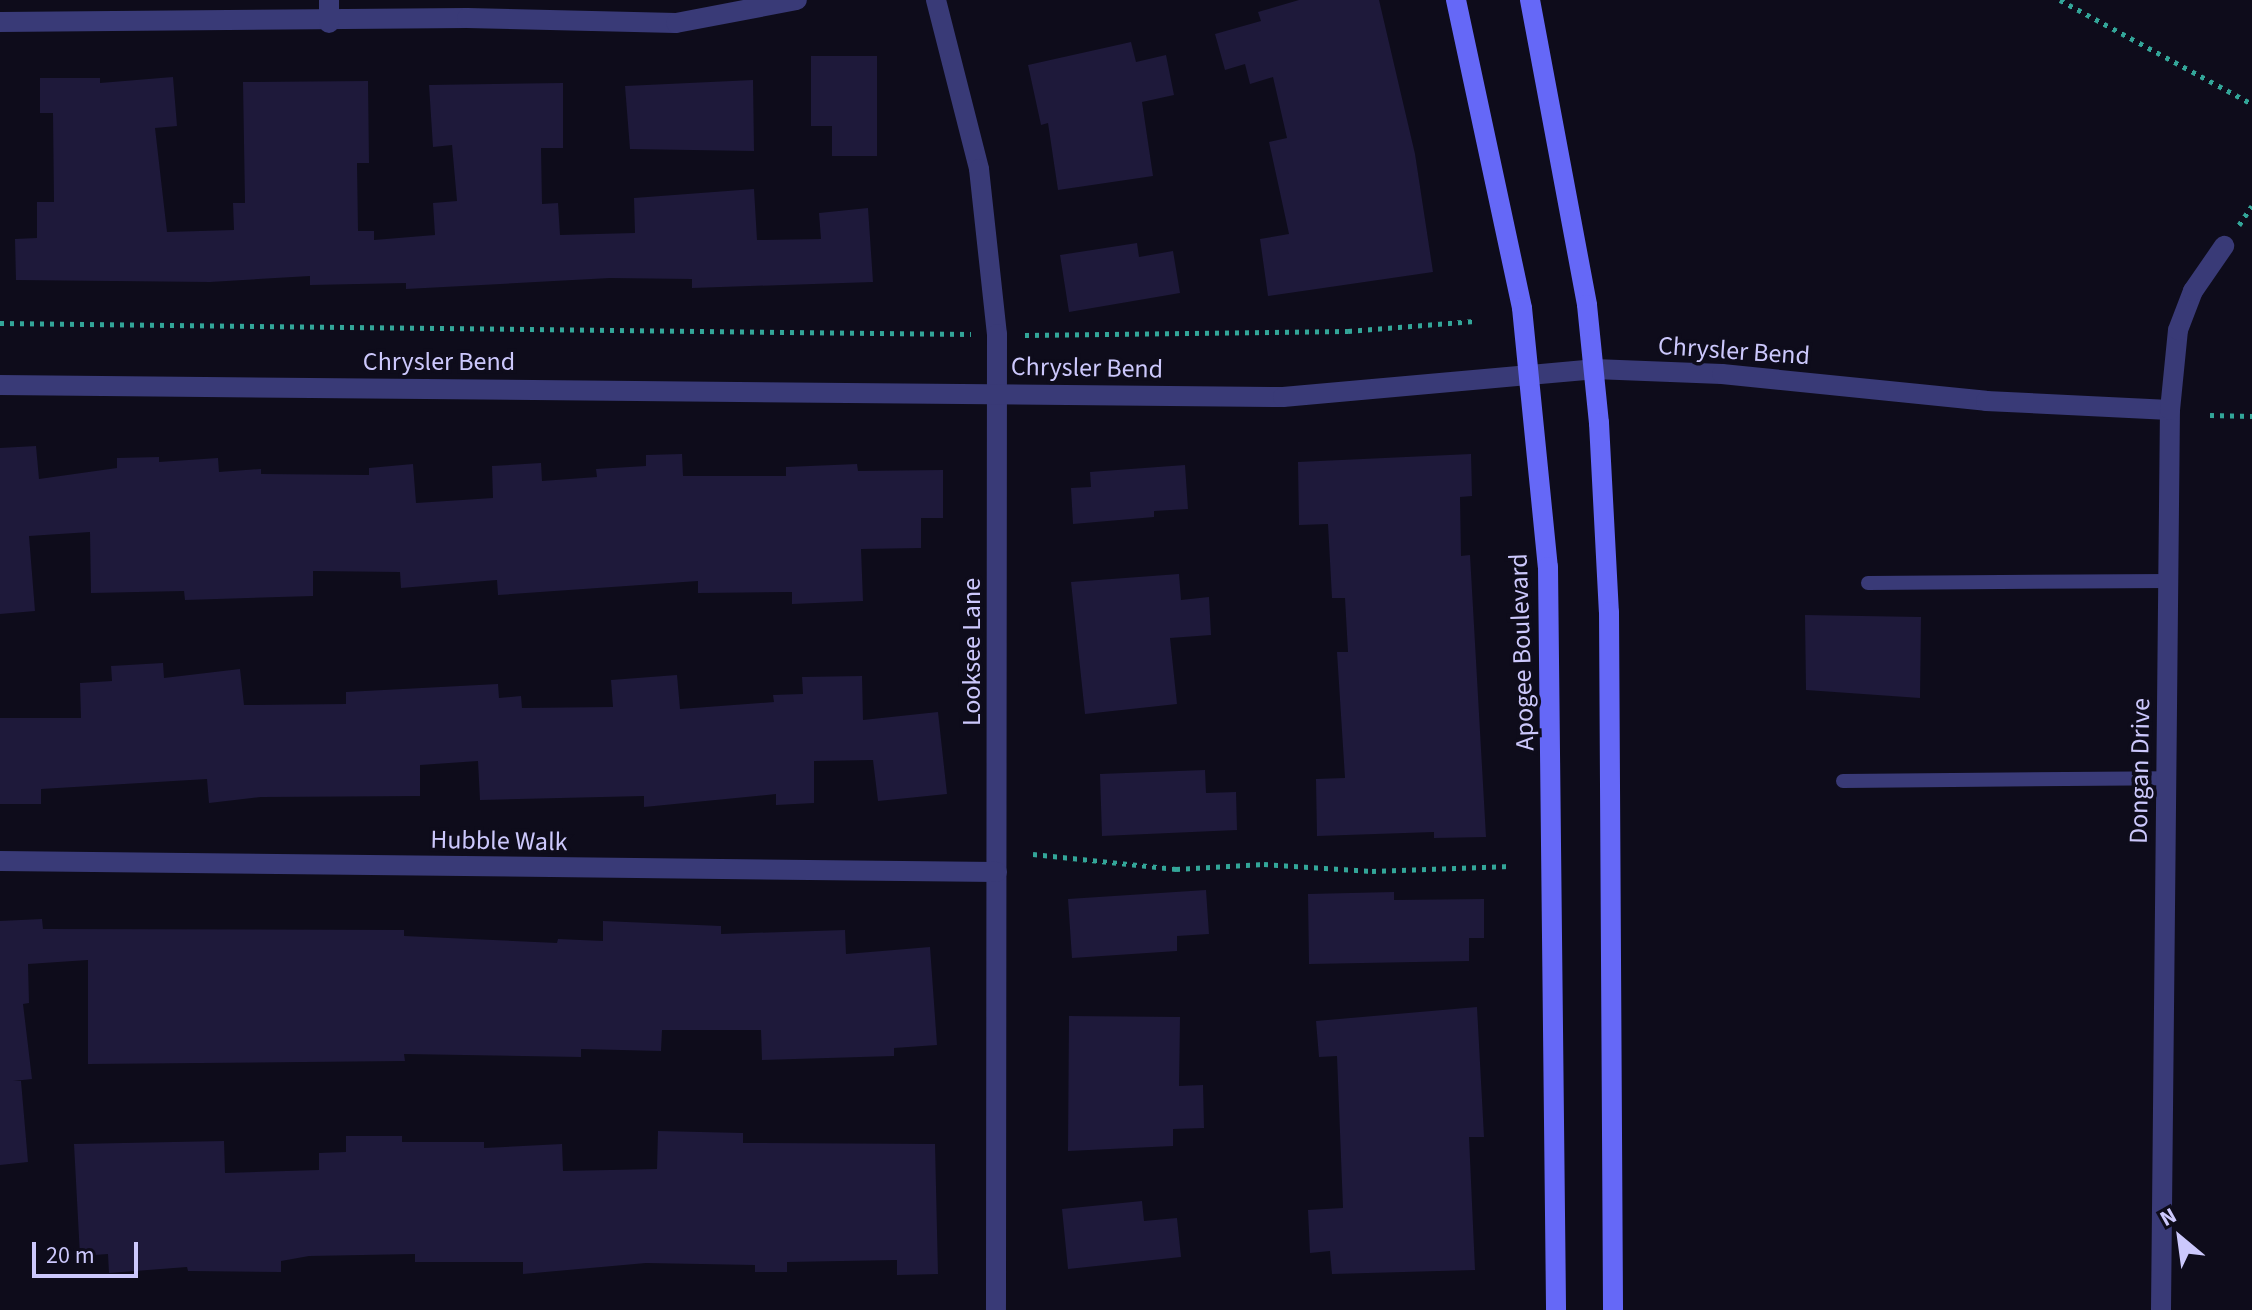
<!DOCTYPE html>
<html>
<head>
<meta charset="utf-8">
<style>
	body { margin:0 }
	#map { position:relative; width:2252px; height:1310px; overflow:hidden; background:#0e0c1b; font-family:"Source Sans 3",sans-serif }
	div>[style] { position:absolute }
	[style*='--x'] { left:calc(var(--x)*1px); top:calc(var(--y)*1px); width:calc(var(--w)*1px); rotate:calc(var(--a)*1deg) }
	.building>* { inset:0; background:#1e193a }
	.path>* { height:5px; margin-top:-2.5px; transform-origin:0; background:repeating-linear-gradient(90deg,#33a699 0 4px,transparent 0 10px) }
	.lane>* { height:14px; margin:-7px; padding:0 7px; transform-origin:7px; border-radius:7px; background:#393a77 }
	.street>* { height:20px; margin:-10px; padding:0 10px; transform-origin:10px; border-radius:10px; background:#393a77 }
	.secondary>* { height:20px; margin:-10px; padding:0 10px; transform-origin:10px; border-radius:10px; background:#6568f7 }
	span { translate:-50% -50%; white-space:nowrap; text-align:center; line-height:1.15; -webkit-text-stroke:7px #0e0c1b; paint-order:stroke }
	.street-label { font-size:26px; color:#ccc8fc }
	.north { position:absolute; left:2140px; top:1198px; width:80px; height:80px; -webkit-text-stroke:6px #0e0c1b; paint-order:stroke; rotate:331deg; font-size:22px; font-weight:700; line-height:32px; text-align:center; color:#ccc8fc }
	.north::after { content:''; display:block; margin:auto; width:28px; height:36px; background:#ccc8fc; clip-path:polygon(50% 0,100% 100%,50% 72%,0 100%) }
	.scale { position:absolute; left:32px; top:1242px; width:106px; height:36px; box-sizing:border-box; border:4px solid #ccc8fc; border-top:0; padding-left:10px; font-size:24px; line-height:28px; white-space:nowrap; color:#ccc8fc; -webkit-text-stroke:6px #0e0c1b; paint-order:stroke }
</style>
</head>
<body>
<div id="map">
	<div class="building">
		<i style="clip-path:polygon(1299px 0,1379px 0,1415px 154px,1433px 272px,1268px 296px,1260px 239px,1289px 234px,1269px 142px,1287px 138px,1273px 77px,1250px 84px,1245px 64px,1225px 70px,1215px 34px,1261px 21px,1258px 12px)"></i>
		<i style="clip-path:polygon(1131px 42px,1136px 62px,1166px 55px,1174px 95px,1142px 102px,1153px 176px,1058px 190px,1048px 123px,1041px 125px,1028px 65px)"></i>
		<i style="clip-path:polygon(811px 56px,877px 56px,877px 156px,832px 156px,832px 126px,811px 126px)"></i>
		<i style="clip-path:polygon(173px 77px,177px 126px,155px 128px,167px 232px,234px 230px,233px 203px,245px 203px,243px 82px,368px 81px,369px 163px,357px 163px,358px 231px,374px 231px,374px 240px,435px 235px,433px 203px,457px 201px,452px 145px,433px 147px,429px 85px,563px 83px,563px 148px,541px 148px,542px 204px,558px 203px,560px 235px,635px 233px,634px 198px,754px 189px,757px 240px,821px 239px,819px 213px,868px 208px,873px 282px,692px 288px,692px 279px,610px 278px,406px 289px,406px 283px,310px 285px,310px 276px,210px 282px,16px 280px,15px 239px,37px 238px,37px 202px,54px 202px,53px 113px,40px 113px,40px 78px,100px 78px,100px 83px)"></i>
		<i style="clip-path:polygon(753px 80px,754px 151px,630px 149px,625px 86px)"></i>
		<i style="clip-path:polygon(1137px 243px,1139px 257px,1173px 251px,1180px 293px,1069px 312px,1060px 255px)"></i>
		<i style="clip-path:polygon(36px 446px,39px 479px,117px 468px,117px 458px,159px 457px,159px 462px,218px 458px,219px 472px,261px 469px,261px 474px,369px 475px,369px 468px,413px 464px,416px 503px,493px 498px,492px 466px,541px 463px,542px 481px,597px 477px,596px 469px,646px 466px,646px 455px,682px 454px,683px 476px,786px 476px,786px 467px,857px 464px,858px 471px,943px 470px,943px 518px,921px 518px,921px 548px,861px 549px,863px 601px,792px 604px,792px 592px,698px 593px,698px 581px,498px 595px,497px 580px,401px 588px,400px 572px,313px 571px,313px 596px,185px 600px,184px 591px,91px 593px,90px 532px,29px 536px,35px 611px,0 614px,0 448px)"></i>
		<i style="clip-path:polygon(1471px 454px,1472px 496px,1460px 497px,1461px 556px,1470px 555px,1486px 837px,1434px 838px,1434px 832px,1317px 836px,1316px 779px,1345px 778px,1337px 652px,1348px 652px,1345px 598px,1332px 598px,1328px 524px,1299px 525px,1298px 462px)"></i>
		<i style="clip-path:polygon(1185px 465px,1188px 509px,1154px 511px,1154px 517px,1073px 524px,1071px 488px,1091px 487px,1090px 472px)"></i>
		<i style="clip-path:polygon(1179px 574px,1181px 600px,1209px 597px,1211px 635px,1170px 638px,1177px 704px,1085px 714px,1071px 582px)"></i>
		<i style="clip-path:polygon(1805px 615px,1921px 617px,1920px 698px,1806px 690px)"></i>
		<i style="clip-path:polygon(163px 663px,164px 678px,240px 669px,244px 705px,346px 704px,346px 692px,498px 684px,499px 698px,521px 696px,522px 708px,613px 707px,611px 680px,677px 675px,680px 709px,774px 702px,773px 695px,803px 694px,802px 677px,862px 676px,863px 720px,938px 712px,947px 794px,878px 801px,873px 760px,814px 761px,814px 803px,776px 805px,776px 794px,644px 807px,644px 796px,480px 800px,478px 761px,420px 765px,420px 796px,261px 797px,209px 803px,207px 779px,41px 789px,41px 804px,0 804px,0 718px,81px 718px,80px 683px,112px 681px,111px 666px)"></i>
		<i style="clip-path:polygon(1205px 770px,1206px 793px,1236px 792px,1237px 830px,1102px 836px,1100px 774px)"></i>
		<i style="clip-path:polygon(1206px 890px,1209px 934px,1177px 936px,1177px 951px,1072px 958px,1068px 899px)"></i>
		<i style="clip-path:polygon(1394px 892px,1394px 900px,1484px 899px,1484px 938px,1469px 938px,1469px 961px,1309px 964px,1308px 894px)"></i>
		<i style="clip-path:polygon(42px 919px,43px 929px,404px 930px,404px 936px,557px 943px,558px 939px,603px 941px,603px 921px,721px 926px,721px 934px,845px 930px,846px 954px,930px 947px,937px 1045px,894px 1048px,894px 1056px,762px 1060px,761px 1030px,662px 1030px,661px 1051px,581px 1049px,581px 1057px,404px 1054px,405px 1061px,88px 1064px,88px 960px,28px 964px,29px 1003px,23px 1004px,32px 1079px,13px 1081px,21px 1081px,28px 1162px,0 1165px,0 921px)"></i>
		<i style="clip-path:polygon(1477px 1007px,1484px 1137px,1469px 1137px,1475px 1270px,1332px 1274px,1330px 1251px,1310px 1253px,1308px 1210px,1343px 1208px,1337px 1056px,1319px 1057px,1316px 1021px)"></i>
		<i style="clip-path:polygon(1069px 1016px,1180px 1017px,1179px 1086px,1203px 1085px,1204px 1128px,1173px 1129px,1173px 1146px,1068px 1151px)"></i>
		<i style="clip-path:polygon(658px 1131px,743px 1133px,743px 1143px,935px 1144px,938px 1274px,897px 1275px,897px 1260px,787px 1262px,787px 1272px,755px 1272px,755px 1265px,646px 1263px,523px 1274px,523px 1262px,415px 1262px,415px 1254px,309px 1256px,281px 1261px,281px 1272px,188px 1271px,187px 1267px,109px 1273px,108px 1254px,80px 1256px,74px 1144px,224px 1141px,225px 1173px,319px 1170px,319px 1153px,346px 1152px,346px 1136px,402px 1136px,402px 1142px,484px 1142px,484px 1148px,562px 1144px,563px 1171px,657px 1169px)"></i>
		<i style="clip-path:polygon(1142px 1201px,1144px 1221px,1177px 1218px,1181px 1257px,1068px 1269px,1062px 1209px)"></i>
	</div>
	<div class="path">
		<i style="--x:2060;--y:0;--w:218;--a:28.4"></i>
		<i style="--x:2239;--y:225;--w:23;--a:-56"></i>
		<i style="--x:0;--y:323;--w:971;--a:0.65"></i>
		<i style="--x:1025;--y:335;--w:323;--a:-0.7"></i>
		<i style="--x:1348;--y:331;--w:127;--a:-4.5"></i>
		<i style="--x:2210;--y:415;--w:42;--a:1.4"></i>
		<i style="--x:1033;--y:854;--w:144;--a:6"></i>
		<i style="--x:1176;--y:869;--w:88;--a:-3.3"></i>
		<i style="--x:1264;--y:864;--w:108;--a:3.7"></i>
		<i style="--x:1372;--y:871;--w:139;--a:-2.1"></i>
	</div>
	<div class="lane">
		<i style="--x:1868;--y:583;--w:300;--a:-0.4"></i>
		<i style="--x:1843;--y:781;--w:323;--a:-0.5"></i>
	</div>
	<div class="street">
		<i style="--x:936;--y:0;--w:174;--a:75.7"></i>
		<i style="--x:979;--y:169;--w:166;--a:83.8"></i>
		<i style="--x:997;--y:334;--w:976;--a:90.06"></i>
		<i style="--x:0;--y:22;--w:467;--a:-0.5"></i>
		<i style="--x:467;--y:18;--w:209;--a:1.4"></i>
		<i style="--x:676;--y:23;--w:123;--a:-10.8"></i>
		<i style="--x:329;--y:23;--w:23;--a:-90"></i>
		<i style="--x:0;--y:385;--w:1283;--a:0.54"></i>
		<i style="--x:1283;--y:397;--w:312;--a:-5.1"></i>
		<i style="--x:1594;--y:369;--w:128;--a:2.2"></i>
		<i style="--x:1722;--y:374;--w:265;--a:5.8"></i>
		<i style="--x:1986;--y:401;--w:184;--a:2.8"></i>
		<i style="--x:0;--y:861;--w:997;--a:0.63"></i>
		<i style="--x:2161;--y:1310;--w:900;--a:-89.43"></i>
		<i style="--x:2170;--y:410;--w:80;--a:-84.3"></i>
		<i style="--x:2178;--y:330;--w:42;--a:-69"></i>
		<i style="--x:2193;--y:291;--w:55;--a:-55.4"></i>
	</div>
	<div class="secondary">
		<i style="--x:1456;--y:0;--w:315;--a:77.9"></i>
		<i style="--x:1522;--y:308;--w:260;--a:84.3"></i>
		<i style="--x:1548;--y:567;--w:743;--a:89.38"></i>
		<i style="--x:1530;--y:0;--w:310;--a:79.4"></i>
		<i style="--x:1587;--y:305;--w:119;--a:84.2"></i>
		<i style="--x:1599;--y:423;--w:189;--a:87"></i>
		<i style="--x:1609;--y:612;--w:698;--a:89.67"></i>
	</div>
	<div class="street-label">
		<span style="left:1734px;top:351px;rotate:4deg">Chrysler Bend</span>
		<span style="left:439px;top:362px">Chrysler Bend</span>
		<span style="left:1087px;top:368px;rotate:1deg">Chrysler Bend</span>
		<span style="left:972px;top:652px;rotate:-90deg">Looksee Lane</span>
		<span style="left:1522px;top:652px;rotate:-92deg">Apogee Boulevard</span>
		<span style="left:2140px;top:771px;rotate:-89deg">Dongan Drive</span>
		<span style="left:499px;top:841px;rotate:1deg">Hubble Walk</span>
	</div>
	<div class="north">N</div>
	<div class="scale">20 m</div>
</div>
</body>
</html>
